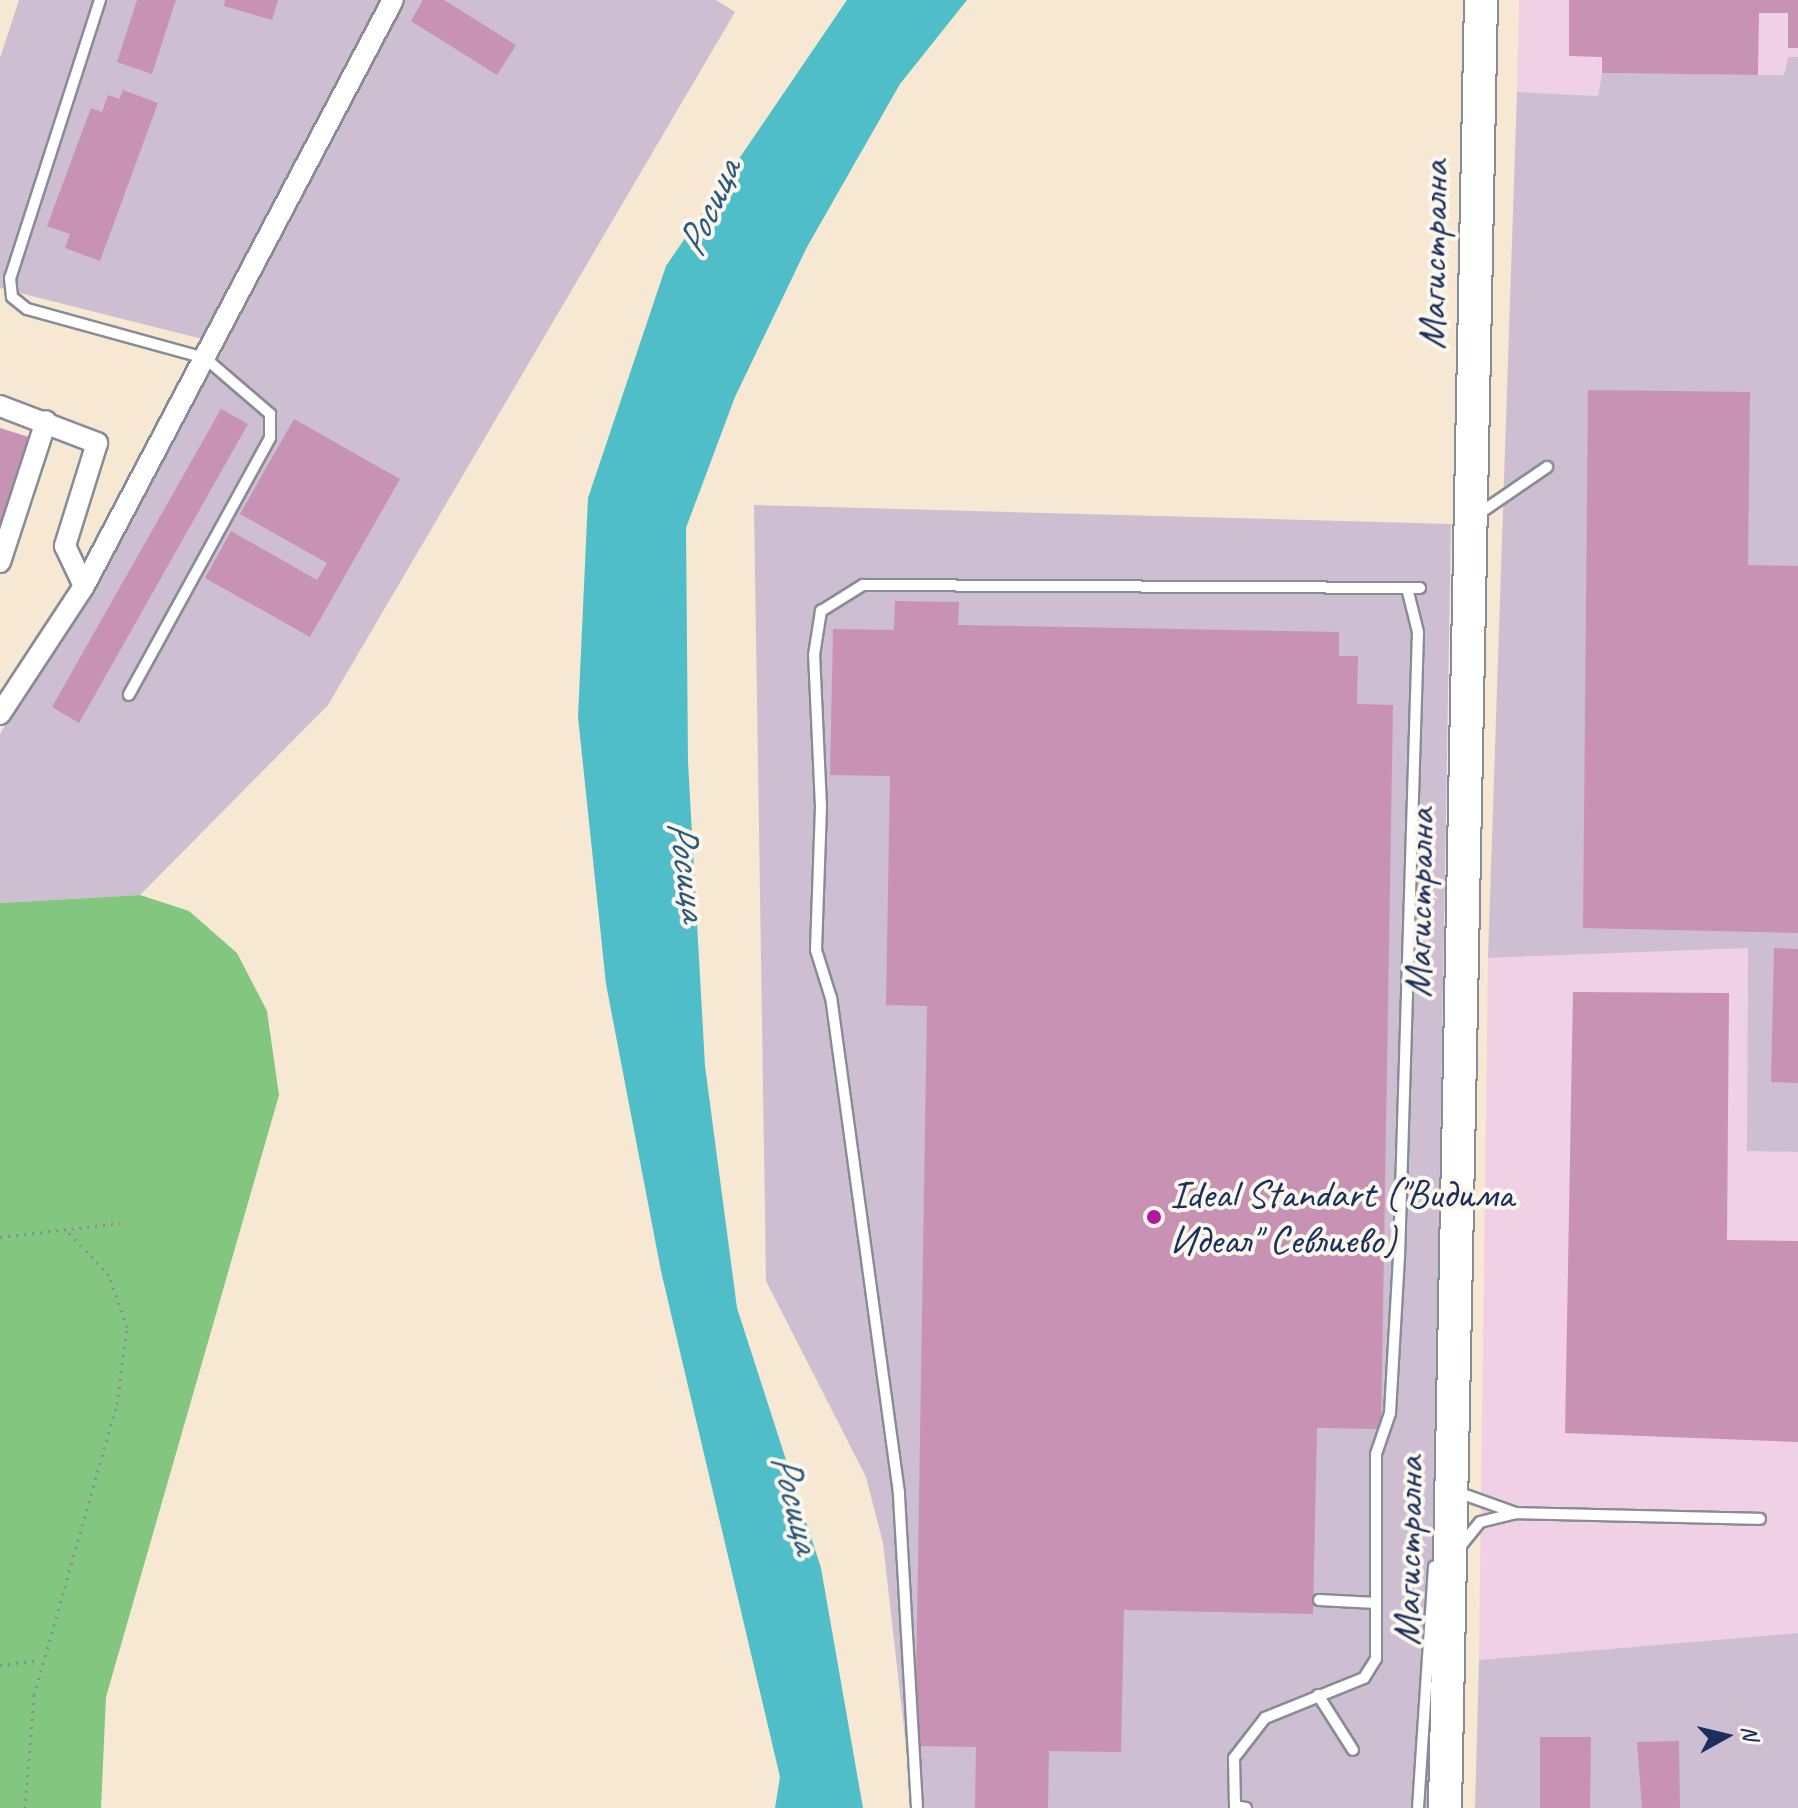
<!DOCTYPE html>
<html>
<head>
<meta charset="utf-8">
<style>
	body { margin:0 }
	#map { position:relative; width:1798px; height:1808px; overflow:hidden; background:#f6e8d2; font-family:Caveat,sans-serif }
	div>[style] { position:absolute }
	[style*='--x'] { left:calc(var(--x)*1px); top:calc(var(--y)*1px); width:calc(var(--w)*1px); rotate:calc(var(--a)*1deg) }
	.built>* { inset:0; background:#f0d0e5 }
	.industrial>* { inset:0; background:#cebed2 }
	.green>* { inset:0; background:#83c680 }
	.water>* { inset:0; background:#50bec9 }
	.building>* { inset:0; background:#c792b3 }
	.path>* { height:3px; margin-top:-1.5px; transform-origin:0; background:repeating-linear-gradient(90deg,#888c98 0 2px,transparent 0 8px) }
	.roads { filter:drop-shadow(2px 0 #888c98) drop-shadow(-2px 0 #888c98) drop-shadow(0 2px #888c98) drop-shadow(0 -2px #888c98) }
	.lane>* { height:10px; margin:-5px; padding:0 5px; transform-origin:5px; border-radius:5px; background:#fff }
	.street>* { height:20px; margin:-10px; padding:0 10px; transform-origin:10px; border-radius:10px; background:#fff }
	.primary>* { height:32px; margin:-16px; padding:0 16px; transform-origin:16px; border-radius:16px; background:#fff }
	.dots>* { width:22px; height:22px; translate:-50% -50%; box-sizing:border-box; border:4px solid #fbf7ec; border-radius:50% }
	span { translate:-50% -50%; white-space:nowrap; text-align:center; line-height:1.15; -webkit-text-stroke:8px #fbf7ec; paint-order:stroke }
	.street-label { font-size:40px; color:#1b2f5e }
	.poi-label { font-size:40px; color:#1b2f5e }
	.left { translate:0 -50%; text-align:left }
	.water-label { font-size:42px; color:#2b5a7e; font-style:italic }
	.north { position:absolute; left:1686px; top:1696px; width:80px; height:80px; -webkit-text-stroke:6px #fbf7ec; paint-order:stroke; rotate:82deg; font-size:22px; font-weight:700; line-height:32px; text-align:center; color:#1b2f5e }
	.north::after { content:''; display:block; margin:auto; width:28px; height:36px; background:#1b2f5e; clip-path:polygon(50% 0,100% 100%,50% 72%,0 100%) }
</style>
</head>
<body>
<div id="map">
	<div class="built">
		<i style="clip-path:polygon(1519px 0,1798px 0,1798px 57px,1788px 57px,1784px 75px,1602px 73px,1598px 96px,1517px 92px)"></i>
		<i style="clip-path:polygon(1748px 947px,1747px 1150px,1798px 1152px,1798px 1633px,1479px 1660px,1488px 958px)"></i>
	</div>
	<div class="industrial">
		<i style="clip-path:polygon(19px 0,716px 0,735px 12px,328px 705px,140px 895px,0 903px,0 734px,226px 345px,0 288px,0 58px)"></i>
		<i style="clip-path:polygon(1788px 57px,1798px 57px,1798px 1152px,1747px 1151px,1748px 948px,1488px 958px,1517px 92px,1598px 96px,1602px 73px,1784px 75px)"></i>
		<i style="clip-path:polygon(754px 505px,1451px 524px,1429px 1808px,913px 1808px,883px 1543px,866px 1477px,766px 1281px)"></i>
		<i style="clip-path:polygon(1798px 1633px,1798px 1808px,1475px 1808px,1479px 1660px)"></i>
	</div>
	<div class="green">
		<i style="clip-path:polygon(140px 895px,189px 911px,237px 953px,267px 1011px,279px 1095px,106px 1697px,101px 1808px,0 1808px,0 903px)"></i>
	</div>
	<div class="water">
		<i style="clip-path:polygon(847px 0,967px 0,900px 84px,807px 247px,735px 397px,686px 528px,688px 762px,705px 1066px,737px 1308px,821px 1568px,863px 1808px,775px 1808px,780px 1777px,661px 1271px,606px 984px,578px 717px,588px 498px,666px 266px)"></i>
	</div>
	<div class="building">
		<i style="clip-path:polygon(137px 0,176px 0,152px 74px,117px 62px)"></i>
		<i style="clip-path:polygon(225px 0,278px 0,272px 20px,224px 6px)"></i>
		<i style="clip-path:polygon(423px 0,444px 0,516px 45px,497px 75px,411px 21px)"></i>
		<i style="clip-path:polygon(1569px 0,1798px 0,1798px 48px,1788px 48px,1788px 13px,1759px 13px,1758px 75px,1602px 73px,1602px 57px,1569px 56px)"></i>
		<i style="clip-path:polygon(123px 90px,158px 103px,100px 261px,65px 248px,70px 234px,47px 226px,91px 108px,102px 112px,108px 95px,119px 99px)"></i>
		<i style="clip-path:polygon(1588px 390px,1750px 392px,1748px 565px,1798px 566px,1798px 933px,1583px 928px)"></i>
		<i style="clip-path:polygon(221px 409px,248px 424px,79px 723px,52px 707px)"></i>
		<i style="clip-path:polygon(294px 419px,400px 479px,310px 637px,205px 578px,231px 531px,317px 580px,327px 563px,240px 514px)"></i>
		<i style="clip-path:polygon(0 428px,29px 437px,1px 523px,0 523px)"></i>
		<i style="clip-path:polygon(895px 601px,959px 602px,958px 625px,1339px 632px,1339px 656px,1358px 656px,1357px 704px,1393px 705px,1381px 1429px,1317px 1428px,1313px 1614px,1124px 1610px,1121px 1752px,1049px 1751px,1048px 1808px,975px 1808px,976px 1747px,915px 1746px,927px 1006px,886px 1005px,890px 776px,830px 775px,833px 629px,894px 630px)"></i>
		<i style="clip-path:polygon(1774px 948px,1798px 949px,1798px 1083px,1771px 1082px)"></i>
		<i style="clip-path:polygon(1573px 992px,1729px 993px,1727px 1240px,1798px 1241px,1798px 1442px,1565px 1433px)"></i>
		<i style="clip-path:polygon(1540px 1737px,1591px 1737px,1590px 1808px,1540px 1808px)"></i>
		<i style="clip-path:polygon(1679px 1741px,1680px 1808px,1642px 1808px,1637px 1742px)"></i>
	</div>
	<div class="path">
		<i style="--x:0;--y:1237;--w:121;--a:-6.7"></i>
		<i style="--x:0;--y:1665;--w:40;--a:-7.1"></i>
		<i style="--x:25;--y:1808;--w:113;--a:-85.4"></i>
		<i style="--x:34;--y:1695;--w:303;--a:-74.1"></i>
		<i style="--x:117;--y:1404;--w:78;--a:-82.6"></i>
		<i style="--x:127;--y:1327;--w:55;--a:-109.1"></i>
		<i style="--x:109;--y:1275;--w:64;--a:-133.7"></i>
	</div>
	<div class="roads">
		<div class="lane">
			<i style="--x:100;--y:0;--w:292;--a:107.9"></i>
			<i style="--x:10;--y:278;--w:19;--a:84"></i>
			<i style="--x:12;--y:297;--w:19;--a:39"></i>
			<i style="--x:27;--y:309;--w:185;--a:15.4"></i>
			<i style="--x:205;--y:358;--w:86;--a:40.7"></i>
			<i style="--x:270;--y:414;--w:24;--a:90"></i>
			<i style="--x:270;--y:438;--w:293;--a:118.8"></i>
			<i style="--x:1477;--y:515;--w:85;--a:-34.4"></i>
			<i style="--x:1457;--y:1492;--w:63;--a:19.6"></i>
			<i style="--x:1459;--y:1548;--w:33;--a:-51"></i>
			<i style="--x:1480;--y:1522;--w:37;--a:-14"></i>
			<i style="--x:1516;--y:1513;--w:244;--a:1.4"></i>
			<i style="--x:1319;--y:1600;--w:57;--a:3"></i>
			<i style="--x:1318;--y:1695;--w:65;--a:57.5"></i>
			<i style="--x:917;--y:1808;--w:316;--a:-93.3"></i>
			<i style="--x:899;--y:1493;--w:500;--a:-97.8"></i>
			<i style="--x:831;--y:998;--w:50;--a:-107.4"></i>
			<i style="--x:816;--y:950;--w:143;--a:-88"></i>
			<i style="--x:821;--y:807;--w:152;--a:-92.6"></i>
			<i style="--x:814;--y:655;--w:45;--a:-81"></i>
			<i style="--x:821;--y:611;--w:49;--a:-31.8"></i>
			<i style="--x:863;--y:585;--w:557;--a:0.31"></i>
			<i style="--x:1246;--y:1808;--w:11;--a:-170"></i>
			<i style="--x:1235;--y:1806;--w:48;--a:-91.2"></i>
			<i style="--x:1234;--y:1758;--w:51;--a:-52.2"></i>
			<i style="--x:1265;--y:1718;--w:107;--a:-22"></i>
			<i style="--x:1364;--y:1678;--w:22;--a:-58"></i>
			<i style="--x:1376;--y:1659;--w:205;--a:-90"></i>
			<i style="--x:1376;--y:1454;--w:43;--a:-71.1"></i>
			<i style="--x:1390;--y:1413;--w:156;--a:-86.7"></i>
			<i style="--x:1399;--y:1257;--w:625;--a:-88.26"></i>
			<i style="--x:1418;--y:632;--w:45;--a:-104"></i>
			<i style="--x:1418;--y:1808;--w:242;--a:-86.2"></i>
		</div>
		<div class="street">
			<i style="--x:0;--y:406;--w:104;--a:20.9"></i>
			<i style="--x:97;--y:443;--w:108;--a:107.3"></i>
			<i style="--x:65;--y:546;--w:44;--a:64.6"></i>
			<i style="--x:0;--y:562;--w:148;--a:-71.9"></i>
			<i style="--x:0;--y:714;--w:153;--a:-56.7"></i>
			<i style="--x:84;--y:586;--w:662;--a:-62.2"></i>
		</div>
		<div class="primary">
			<i style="--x:1445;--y:1808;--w:1808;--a:-88.86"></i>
		</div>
	</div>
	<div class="dots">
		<i style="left:1154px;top:1217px;background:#b5179e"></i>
	</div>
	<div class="street-label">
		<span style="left:1433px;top:255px;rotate:-89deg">Магистрална</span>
		<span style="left:1419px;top:903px;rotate:-89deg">Магистрална</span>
		<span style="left:1408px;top:1551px;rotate:-89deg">Магистрална</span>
	</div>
	<div class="poi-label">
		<span class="left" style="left:1170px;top:1217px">Ideal Standart ("Видима<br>Идеал" Севлиево)</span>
	</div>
	<div class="water-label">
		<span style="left:709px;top:208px;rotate:-66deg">Росица</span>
		<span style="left:688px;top:870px;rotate:82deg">Росица</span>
		<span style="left:796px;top:1503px;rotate:76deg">Росица</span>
	</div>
	<div class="north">N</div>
</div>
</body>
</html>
